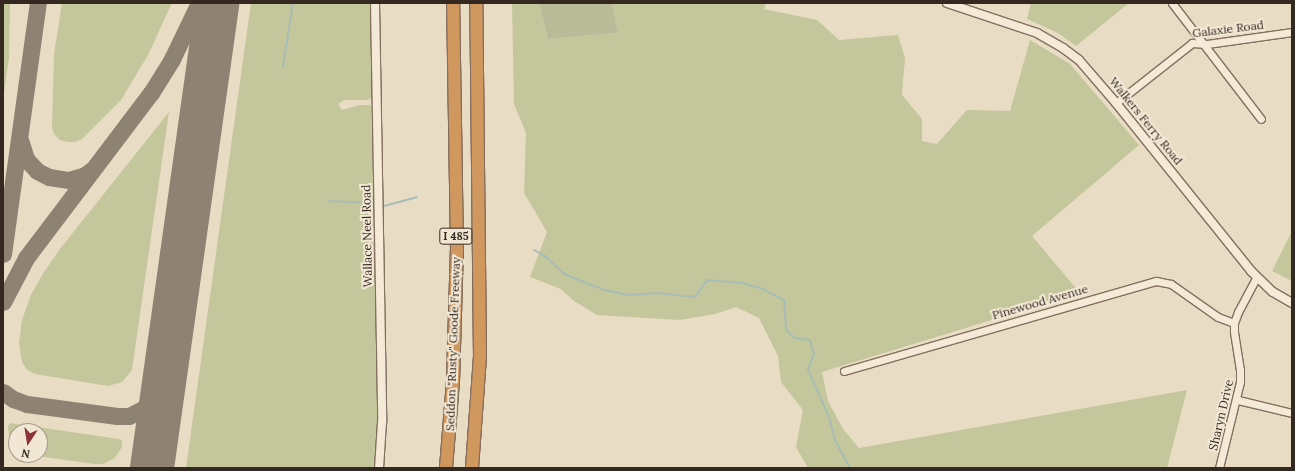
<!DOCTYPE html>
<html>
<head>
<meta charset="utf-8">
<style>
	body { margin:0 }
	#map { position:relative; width:1295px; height:471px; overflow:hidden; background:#e9dcc5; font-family:Lora,serif }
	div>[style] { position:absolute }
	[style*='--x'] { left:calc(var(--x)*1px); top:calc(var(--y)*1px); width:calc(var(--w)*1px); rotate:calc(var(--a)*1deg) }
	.green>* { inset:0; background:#c4c69b }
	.cemetery>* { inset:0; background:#babc99 }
	.stream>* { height:2px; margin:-1px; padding:0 1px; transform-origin:1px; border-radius:1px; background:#a7bdb5 }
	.taxiway>* { height:17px; margin:-8.5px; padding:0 8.5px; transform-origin:8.5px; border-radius:8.5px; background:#8e8272 }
	.runway>* { height:44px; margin:-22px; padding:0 22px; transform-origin:22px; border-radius:22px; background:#8e8272 }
	.roads { filter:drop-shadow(1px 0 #836f5d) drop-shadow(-1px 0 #836f5d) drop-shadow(0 1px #836f5d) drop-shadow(0 -1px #836f5d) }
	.minor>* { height:7px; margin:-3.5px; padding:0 3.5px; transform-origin:3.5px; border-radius:3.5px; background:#f5ead8 }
	.tertiary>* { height:8px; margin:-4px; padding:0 4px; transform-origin:4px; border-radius:4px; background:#f5ead8 }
	.motorway>* { height:12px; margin:-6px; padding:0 6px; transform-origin:6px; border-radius:6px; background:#d0975f }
	span { translate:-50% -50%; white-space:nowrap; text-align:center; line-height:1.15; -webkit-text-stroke:4px #f2e7d4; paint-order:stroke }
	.shield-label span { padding:1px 3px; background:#f2e7d4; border:1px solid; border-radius:3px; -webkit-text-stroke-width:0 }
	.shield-label { font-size:11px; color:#342820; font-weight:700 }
	.street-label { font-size:12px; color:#342820 }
	.frame { position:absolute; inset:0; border:4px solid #342820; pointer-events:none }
	.north { position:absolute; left:8px; top:423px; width:40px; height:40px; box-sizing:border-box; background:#f2e7d4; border:1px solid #a69b8c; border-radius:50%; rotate:192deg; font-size:11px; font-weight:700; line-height:16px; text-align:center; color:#342820 }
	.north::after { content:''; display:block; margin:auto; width:14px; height:18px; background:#8b343a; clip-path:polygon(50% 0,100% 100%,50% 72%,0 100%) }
</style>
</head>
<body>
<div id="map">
	<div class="green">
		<i style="clip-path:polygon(3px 3px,10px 3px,9px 58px,3px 100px)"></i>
		<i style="clip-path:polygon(62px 3px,172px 3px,148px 55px,121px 100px,82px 139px,75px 142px,67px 142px,60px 140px,54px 134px,52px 127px,54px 54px)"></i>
		<i style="clip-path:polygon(251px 3px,370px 3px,373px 97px,367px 100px,344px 100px,338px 104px,342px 110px,359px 105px,370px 105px,373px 108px,378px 407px,374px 468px,186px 468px)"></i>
		<i style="clip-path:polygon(512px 3px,539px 3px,548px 39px,618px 33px,612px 3px,766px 3px,764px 9px,817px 20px,839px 40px,898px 35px,905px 58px,902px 95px,922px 119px,922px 141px,937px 144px,967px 110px,1010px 111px,1030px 40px,1070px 64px,1139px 145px,1032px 236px,1080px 293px,822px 372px,828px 401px,843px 429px,859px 448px,1187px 390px,1167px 468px,808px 468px,796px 447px,803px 410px,781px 382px,778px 356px,759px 318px,736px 307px,715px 314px,680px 320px,597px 315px,574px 301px,561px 289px,530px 277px,547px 232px,524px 193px,526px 133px,514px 104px)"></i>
		<i style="clip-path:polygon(1031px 3px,1129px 3px,1076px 46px,1058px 33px,1027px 19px)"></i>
		<i style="clip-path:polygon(169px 112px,132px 370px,122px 382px,108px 386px,35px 374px,27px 370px,22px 362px,19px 343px,22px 320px,31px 295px,42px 275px,60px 249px)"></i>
		<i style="clip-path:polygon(1292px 231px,1292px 281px,1272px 271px)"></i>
		<i style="clip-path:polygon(10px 423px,119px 439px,122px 440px,122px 447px,115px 458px,103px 464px,94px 464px,30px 455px,40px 455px,40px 431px,16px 431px,16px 448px,9px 435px,8px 426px)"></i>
	</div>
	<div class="cemetery">
		<i style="clip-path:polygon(539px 3px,612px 3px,618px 33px,548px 39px)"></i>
	</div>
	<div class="stream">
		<i style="--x:283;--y:66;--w:64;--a:-81"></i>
		<i style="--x:329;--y:201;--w:44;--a:2.6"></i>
		<i style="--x:384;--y:206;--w:34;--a:-15"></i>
		<i style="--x:534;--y:250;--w:13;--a:29"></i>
		<i style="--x:545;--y:256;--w:25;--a:43"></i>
		<i style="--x:563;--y:273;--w:14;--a:25"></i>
		<i style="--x:576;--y:279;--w:31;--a:21"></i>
		<i style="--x:605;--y:290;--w:24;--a:12"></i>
		<i style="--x:628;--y:295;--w:29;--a:-4"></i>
		<i style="--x:657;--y:293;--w:38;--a:6"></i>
		<i style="--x:695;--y:297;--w:21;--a:-55"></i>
		<i style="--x:707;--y:280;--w:35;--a:5"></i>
		<i style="--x:742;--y:283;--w:22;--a:16"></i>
		<i style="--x:763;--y:289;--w:24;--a:28"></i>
		<i style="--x:784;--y:300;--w:30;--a:86"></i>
		<i style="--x:786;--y:330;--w:12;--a:42"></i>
		<i style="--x:795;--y:338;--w:15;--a:8"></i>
		<i style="--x:810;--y:340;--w:15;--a:74"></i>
		<i style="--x:814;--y:354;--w:17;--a:111"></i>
		<i style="--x:808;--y:370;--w:51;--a:65.9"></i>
		<i style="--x:829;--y:417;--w:24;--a:75"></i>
		<i style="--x:835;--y:440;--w:32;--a:62"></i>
	</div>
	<div class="taxiway">
		<i style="--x:20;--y:140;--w:20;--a:72"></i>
		<i style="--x:26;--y:159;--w:16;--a:47"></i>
		<i style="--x:37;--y:171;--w:13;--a:27"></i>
		<i style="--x:49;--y:177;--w:20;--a:9"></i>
		<i style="--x:69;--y:180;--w:17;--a:-17"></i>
		<i style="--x:85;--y:175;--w:9;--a:-36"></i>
		<i style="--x:3;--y:254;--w:253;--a:-82.1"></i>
		<i style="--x:3;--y:302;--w:50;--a:-62.4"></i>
		<i style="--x:26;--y:258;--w:207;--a:-52.9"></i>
		<i style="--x:151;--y:93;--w:40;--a:-58"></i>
		<i style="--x:172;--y:59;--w:62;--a:-64.3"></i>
		<i style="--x:3;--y:392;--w:12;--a:35"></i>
		<i style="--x:13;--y:399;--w:15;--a:20"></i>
		<i style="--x:27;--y:404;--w:91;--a:7.6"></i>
		<i style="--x:117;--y:416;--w:12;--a:0"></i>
		<i style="--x:129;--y:416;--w:18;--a:-27"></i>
		<i style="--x:145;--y:408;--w:15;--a:-42"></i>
		<i style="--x:156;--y:398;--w:28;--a:-72"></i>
		<i style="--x:150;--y:468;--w:9;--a:-69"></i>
	</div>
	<div class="runway">
		<i style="--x:152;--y:468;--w:470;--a:-82"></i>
	</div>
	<div class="roads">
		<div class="minor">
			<i style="--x:1172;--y:3;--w:146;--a:52.5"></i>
			<i style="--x:1116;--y:103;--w:97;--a:-38.3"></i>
			<i style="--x:1192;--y:43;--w:15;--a:4"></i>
			<i style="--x:1207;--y:44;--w:86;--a:-8"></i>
			<i style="--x:844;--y:371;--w:325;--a:-16.1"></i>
			<i style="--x:1156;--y:281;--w:15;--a:11"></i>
			<i style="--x:1171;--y:284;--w:57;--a:35.1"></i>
			<i style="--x:1218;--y:317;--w:17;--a:21"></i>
			<i style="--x:1238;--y:400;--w:56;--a:13.5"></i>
			<i style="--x:1219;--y:468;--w:89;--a:-76.3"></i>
			<i style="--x:1240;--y:382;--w:12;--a:-90"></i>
			<i style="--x:1240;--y:370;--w:39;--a:-99"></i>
			<i style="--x:1234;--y:331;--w:8;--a:-90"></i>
			<i style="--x:1234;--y:323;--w:12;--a:-70"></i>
			<i style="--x:1238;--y:312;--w:40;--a:-62"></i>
		</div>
		<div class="tertiary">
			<i style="--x:375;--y:3;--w:419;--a:89"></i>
			<i style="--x:382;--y:422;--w:46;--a:93.7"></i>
			<i style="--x:947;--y:3;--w:95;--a:18.4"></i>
			<i style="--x:1037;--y:33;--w:30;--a:30"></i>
			<i style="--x:1063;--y:48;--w:20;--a:37"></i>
			<i style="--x:1079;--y:60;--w:57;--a:49.3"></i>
			<i style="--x:1116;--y:103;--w:216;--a:51.2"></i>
			<i style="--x:1251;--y:271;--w:30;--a:44"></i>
			<i style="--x:1273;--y:292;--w:22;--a:30"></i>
		</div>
		<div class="motorway">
			<i style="--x:446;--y:468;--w:87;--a:-85.4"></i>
			<i style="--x:453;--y:381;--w:131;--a:-88.3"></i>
			<i style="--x:457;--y:250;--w:247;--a:-90.9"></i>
			<i style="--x:472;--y:468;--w:112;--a:-85.9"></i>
			<i style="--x:480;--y:356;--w:353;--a:-90.6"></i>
		</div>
	</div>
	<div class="shield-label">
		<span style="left:456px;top:236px">I 485</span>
	</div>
	<div class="street-label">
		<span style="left:1228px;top:29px;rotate:-7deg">Galaxie Road</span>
		<span style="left:1146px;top:121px;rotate:51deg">Walkers Ferry Road</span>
		<span style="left:367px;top:236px;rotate:-91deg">Wallace Neel Road</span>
		<span style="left:1040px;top:302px;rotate:-16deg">Pinewood Avenue</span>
		<span style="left:453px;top:344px;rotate:-88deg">Seddon "Rusty" Goode Freeway</span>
		<span style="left:1221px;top:415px;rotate:-77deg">Sharyn Drive</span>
	</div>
	<div class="frame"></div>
	<div class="north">N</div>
</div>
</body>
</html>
